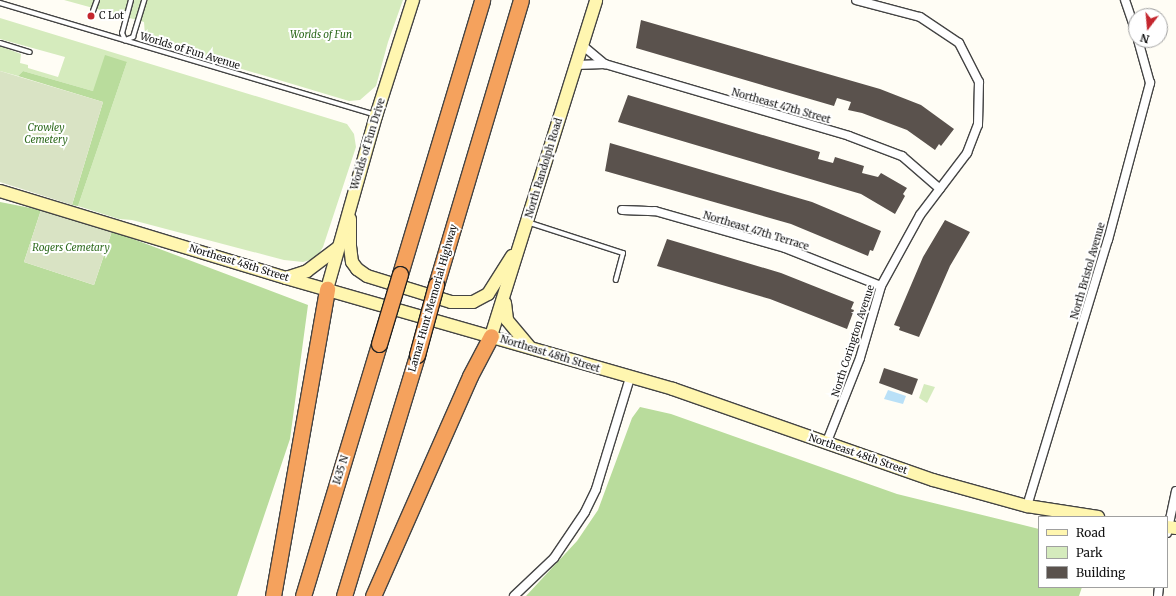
<!DOCTYPE html>
<html>
<head>
<meta charset="utf-8">
<style>
	body { margin:0 }
	#map { position:relative; width:1176px; height:596px; overflow:hidden; background:#fffdf5; font-family:Merriweather,serif }
	div>[style] { position:absolute }
	[style*='--x'] { left:calc(var(--x)*1px); top:calc(var(--y)*1px); width:calc(var(--w)*1px); rotate:calc(var(--a)*1deg) }
	.green>* { inset:0; background:#d5ebbd }
	.forest>* { inset:0; background:#b9dc9c }
	.cemetery>* { inset:0; background:#d9e3c4 }
	.water>* { inset:0; background:#b9e0f7 }
	.building>* { inset:0; background:#5a524d }
	.roads { filter:drop-shadow(1px 0 #444) drop-shadow(-1px 0 #444) drop-shadow(0 1px #444) drop-shadow(0 -1px #444) }
	.lane>* { height:4px; margin:-2px; padding:0 2px; transform-origin:2px; border-radius:2px; background:#fff }
	.street>* { height:8px; margin:-4px; padding:0 4px; transform-origin:4px; border-radius:4px; background:#fff }
	.secondary>* { height:12px; margin:-6px; padding:0 6px; transform-origin:6px; border-radius:6px; background:#fff6b0 }
	.highway>* { height:15px; margin:-7.5px; padding:0 7.5px; transform-origin:7.5px; border-radius:7.5px; background:#f5a25d }
	.bridges { filter:drop-shadow(1px 0 #222) drop-shadow(-1px 0 #222) drop-shadow(0 1px #222) drop-shadow(0 -1px #222) }
	.highway-bridge>* { height:15px; margin:-7.5px; padding:0 7.5px; transform-origin:7.5px; border-radius:7.5px; background:#f5a25d }
	.dots>* { width:11px; height:11px; translate:-50% -50%; box-sizing:border-box; border:2px solid #fff; border-radius:50% }
	span { translate:-50% -50%; white-space:nowrap; text-align:center; line-height:1.15; -webkit-text-stroke:4px #fff; paint-order:stroke }
	.poi-label { font-size:10px; color:#111 }
	.left { translate:0 -50%; text-align:left }
	.park-label { font-size:10px; color:#2f6b1f; font-style:italic }
	.street-label { font-size:10px; color:#111 }
	.legend { position:absolute; left:1038px; top:516px; width:130px; height:72px; box-sizing:border-box; background:#fff; border:1px solid #a0a0a0; margin:0; padding:5px 7px; list-style:none; font-size:12px; color:#111 }
	.legend li { display:flex; align-items:center; gap:8px; height:20px }
	.legend b { width:20px; border:1px solid #a0a0a0 }
	.north { position:absolute; left:1128px; top:8px; width:40px; height:40px; box-sizing:border-box; background:#fff; border:1px solid #a0a0a0; border-radius:50%; rotate:196deg; font-size:11px; font-weight:700; line-height:16px; text-align:center; color:#111 }
	.north::after { content:''; display:block; margin:auto; width:14px; height:18px; background:#c4262e; clip-path:polygon(50% 0,100% 100%,50% 72%,0 100%) }
</style>
</head>
<body>
<div id="map">
	<div class="green">
		<i style="clip-path:polygon(64px 0,403px 0,388px 42px,376px 86px,360px 100px,349px 101px,165px 46px,145px 36px,144px 22px)"></i>
		<i style="clip-path:polygon(0 18px,347px 124px,354px 134px,356px 147px,323px 247px,316px 258px,303px 262px,284px 260px,132px 220px,119px 219px,78px 206px,127px 62px,93px 91px,23px 71px,18px 76px,0 71px,0 46px,21px 54px,20px 63px,28px 65px,28px 68px,58px 77px,65px 57px,0 39px)"></i>
		<i style="clip-path:polygon(924px 384px,935px 387px,927px 403px,919px 398px)"></i>
	</div>
	<div class="forest">
		<i style="clip-path:polygon(105px 55px,127px 62px,78px 206px,72px 205px,103px 102px,18px 76px,23px 71px,93px 91px)"></i>
		<i style="clip-path:polygon(0 202px,41px 210px,24px 262px,94px 285px,112px 231px,308px 305px,290px 439px,237px 596px,0 596px)"></i>
		<i style="clip-path:polygon(640px 407px,671px 414px,897px 494px,1039px 529px,1039px 587px,1082px 587px,1079px 596px,526px 596px,577px 541px,598px 510px,632px 418px)"></i>
	</div>
	<div class="cemetery">
		<i style="clip-path:polygon(0 71px,103px 102px,72px 205px,0 182px)"></i>
		<i style="clip-path:polygon(41px 210px,112px 231px,94px 285px,24px 262px)"></i>
	</div>
	<div class="water">
		<i style="clip-path:polygon(888px 390px,906px 396px,903px 404px,884px 399px)"></i>
	</div>
	<div class="building">
		<i style="clip-path:polygon(641px 20px,880px 89px,921px 105px,954px 129px,941px 146px,939px 144px,935px 150px,907px 130px,862px 113px,848px 110px,851px 102px,837px 98px,834px 106px,636px 48px)"></i>
		<i style="clip-path:polygon(628px 95px,820px 152px,818px 159px,833px 163px,835px 157px,864px 166px,862px 173px,878px 177px,881px 173px,907px 188px,903px 194px,905px 196px,895px 214px,861px 194px,618px 122px)"></i>
		<i style="clip-path:polygon(610px 143px,812px 202px,881px 231px,873px 251px,870px 250px,868px 256px,791px 224px,605px 171px)"></i>
		<i style="clip-path:polygon(945px 220px,970px 232px,950px 266px,919px 337px,899px 330px,900px 327px,894px 325px,923px 257px)"></i>
		<i style="clip-path:polygon(667px 239px,781px 273px,854px 302px,851px 309px,854px 310px,847px 329px,770px 299px,657px 266px)"></i>
		<i style="clip-path:polygon(884px 368px,918px 379px,912px 395px,879px 383px)"></i>
	</div>
	<div class="roads">
		<div class="lane">
			<i style="--x:131;--y:0;--w:34;--a:105"></i>
			<i style="--x:122;--y:33;--w:8;--a:67"></i>
			<i style="--x:125;--y:40;--w:9;--a:-21"></i>
			<i style="--x:133;--y:37;--w:39;--a:-73"></i>
			<i style="--x:0;--y:3;--w:391;--a:16.6"></i>
			<i style="--x:93;--y:11;--w:12;--a:-70"></i>
			<i style="--x:0;--y:43;--w:31;--a:17"></i>
			<i style="--x:527;--y:222;--w:101;--a:17.9"></i>
			<i style="--x:623;--y:253;--w:28;--a:105"></i>
		</div>
		<div class="street">
			<i style="--x:1125;--y:0;--w:34;--a:71"></i>
			<i style="--x:582;--y:45;--w:30;--a:40"></i>
			<i style="--x:576;--y:65;--w:29;--a:-2"></i>
			<i style="--x:605;--y:64;--w:254;--a:16.4"></i>
			<i style="--x:849;--y:136;--w:57;--a:20.7"></i>
			<i style="--x:902;--y:156;--w:50;--a:41"></i>
			<i style="--x:622;--y:210;--w:33;--a:2"></i>
			<i style="--x:655;--y:211;--w:135;--a:15.9"></i>
			<i style="--x:785;--y:248;--w:103;--a:21.6"></i>
			<i style="--x:826;--y:444;--w:92;--a:-68.4"></i>
			<i style="--x:860;--y:358;--w:75;--a:-73.7"></i>
			<i style="--x:881;--y:286;--w:81;--a:-61.2"></i>
			<i style="--x:920;--y:215;--w:78;--a:-52.8"></i>
			<i style="--x:967;--y:153;--w:30;--a:-69"></i>
			<i style="--x:978;--y:125;--w:43;--a:-88.7"></i>
			<i style="--x:979;--y:82;--w:44;--a:-117.1"></i>
			<i style="--x:959;--y:43;--w:47;--a:-146.3"></i>
			<i style="--x:920;--y:17;--w:66;--a:-165.1"></i>
			<i style="--x:1027;--y:506;--w:278;--a:-73.1"></i>
			<i style="--x:1108;--y:240;--w:163;--a:-75"></i>
			<i style="--x:1150;--y:83;--w:45;--a:-105.6"></i>
			<i style="--x:1167;--y:533;--w:43;--a:-77.9"></i>
			<i style="--x:514;--y:596;--w:55;--a:-43.5"></i>
			<i style="--x:554;--y:558;--w:55;--a:-56"></i>
			<i style="--x:585;--y:512;--w:25;--a:-64"></i>
			<i style="--x:596;--y:489;--w:116;--a:-73"></i>
			<i style="--x:1158;--y:596;--w:9;--a:-84"></i>
		</div>
		<div class="secondary">
			<i style="--x:0;--y:191;--w:299;--a:16.9"></i>
			<i style="--x:286;--y:278;--w:403;--a:16"></i>
			<i style="--x:673;--y:389;--w:275;--a:19.3"></i>
			<i style="--x:933;--y:480;--w:98;--a:15.5"></i>
			<i style="--x:1027;--y:506;--w:72;--a:8.8"></i>
			<i style="--x:350;--y:219;--w:27;--a:90"></i>
			<i style="--x:350;--y:246;--w:16;--a:83"></i>
			<i style="--x:352;--y:262;--w:9;--a:54"></i>
			<i style="--x:357;--y:269;--w:12;--a:35"></i>
			<i style="--x:367;--y:276;--w:88;--a:17.2"></i>
			<i style="--x:451;--y:302;--w:22;--a:0"></i>
			<i style="--x:473;--y:302;--w:17;--a:-28"></i>
			<i style="--x:488;--y:294;--w:45;--a:-57.7"></i>
			<i style="--x:286;--y:278;--w:22;--a:-18"></i>
			<i style="--x:307;--y:271;--w:39;--a:-37"></i>
			<i style="--x:327;--y:289;--w:180;--a:-74.2"></i>
			<i style="--x:376;--y:116;--w:122;--a:-72.3"></i>
			<i style="--x:505;--y:303;--w:17;--a:83"></i>
			<i style="--x:507;--y:320;--w:34;--a:50"></i>
			<i style="--x:491;--y:336;--w:352;--a:-72.6"></i>
			<i style="--x:1167;--y:527;--w:9;--a:6"></i>
		</div>
		<div class="highway">
			<i style="--x:400;--y:274;--w:286;--a:-73.3"></i>
			<i style="--x:436;--y:285;--w:297;--a:-73.4"></i>
			<i style="--x:273;--y:596;--w:312;--a:-80"></i>
			<i style="--x:303;--y:596;--w:263;--a:-73.2"></i>
			<i style="--x:344;--y:596;--w:252;--a:-73.1"></i>
			<i style="--x:373;--y:596;--w:240;--a:-66.2"></i>
			<i style="--x:470;--y:376;--w:45;--a:-62.3"></i>
		</div>
	</div>
	<div class="bridges">
		<div class="highway-bridge">
			<i style="--x:379;--y:344;--w:73;--a:-73.3"></i>
			<i style="--x:417;--y:355;--w:73;--a:-74.8"></i>
		</div>
	</div>
	<div class="dots">
		<i style="left:91px;top:16px;background:#c4262e"></i>
	</div>
	<div class="poi-label">
		<span class="left" style="left:99px;top:16px">C Lot</span>
	</div>
	<div class="park-label">
		<span style="left:321px;top:35px">Worlds of Fun</span>
		<span style="left:46px;top:133px">Crowley<br>Cemetery</span>
		<span style="left:71px;top:248px">Rogers Cemetary</span>
	</div>
	<div class="street-label">
		<span style="left:190px;top:51px;rotate:17deg">Worlds of Fun Avenue</span>
		<span style="left:781px;top:106px;rotate:16deg">Northeast 47th Street</span>
		<span style="left:368px;top:144px;rotate:-73deg">Worlds of Fun Drive</span>
		<span style="left:544px;top:168px;rotate:-73deg">North Randolph Road</span>
		<span style="left:756px;top:231px;rotate:17deg">Northeast 47th Terrace</span>
		<span style="left:239px;top:263px;rotate:17deg">Northeast 48th Street</span>
		<span style="left:1088px;top:271px;rotate:-74deg">North Bristol Avenue</span>
		<span style="left:433px;top:298px;rotate:-74deg">Lamar Hunt Memorial Highway</span>
		<span style="left:853px;top:341px;rotate:-72deg">North Corington Avenue</span>
		<span style="left:550px;top:354px;rotate:17deg">Northeast 48th Street</span>
		<span style="left:858px;top:454px;rotate:19deg">Northeast 48th Street</span>
		<span style="left:341px;top:470px;rotate:-73deg">I435 N</span>
	</div>
	<ul class="legend">
	<li><b style="height:5px;background:#fff6b0"></b>Road</li>
	<li><b style="height:11px;background:#d5ebbd"></b>Park</li>
	<li><b style="height:11px;background:#5a524d"></b>Building</li>
	</ul>
	<div class="north">N</div>
</div>
</body>
</html>
